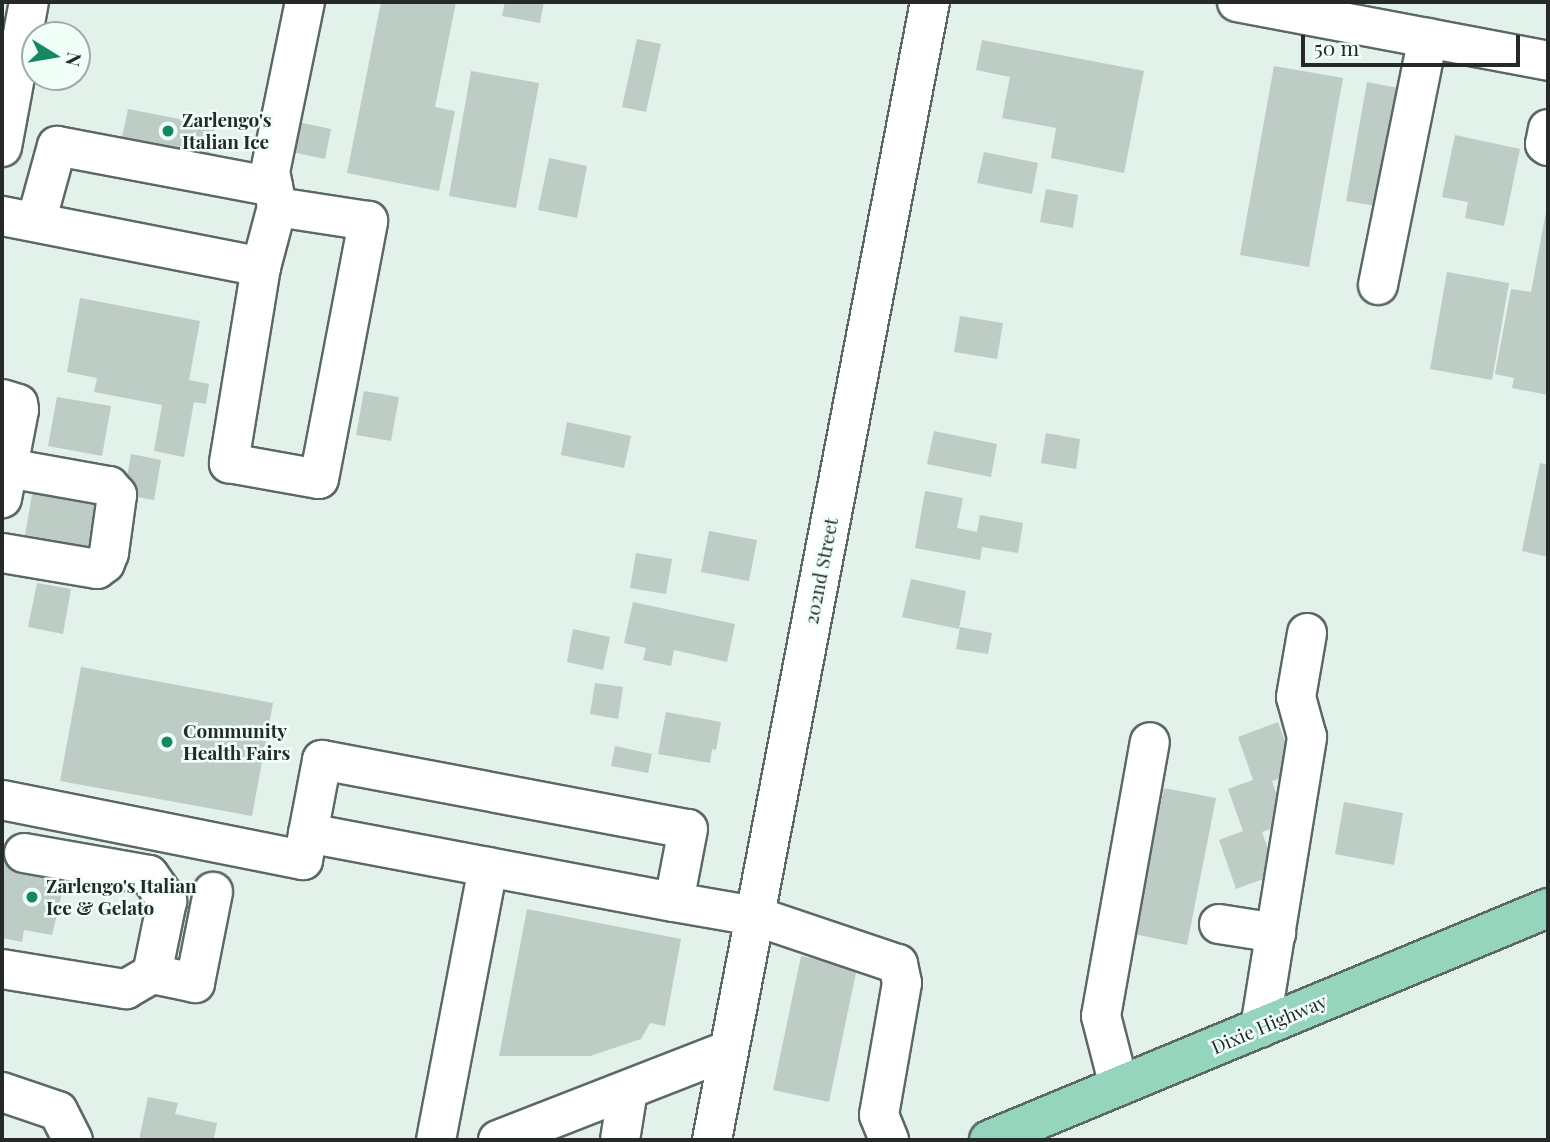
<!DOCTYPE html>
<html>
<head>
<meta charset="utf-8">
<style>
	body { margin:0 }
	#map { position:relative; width:1550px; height:1142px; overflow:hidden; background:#e2f1ea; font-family:"Playfair Display",serif }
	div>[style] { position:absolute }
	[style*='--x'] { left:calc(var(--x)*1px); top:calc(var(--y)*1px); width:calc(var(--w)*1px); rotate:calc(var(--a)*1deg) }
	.building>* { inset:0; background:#bdccc5 }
	.roads { filter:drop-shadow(2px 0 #5c6963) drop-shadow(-2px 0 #5c6963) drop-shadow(0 2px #5c6963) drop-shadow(0 -2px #5c6963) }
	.minor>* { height:38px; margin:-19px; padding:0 19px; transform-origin:19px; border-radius:19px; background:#fff }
	.major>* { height:38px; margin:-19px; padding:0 19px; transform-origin:19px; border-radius:19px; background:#95d5be }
	.dots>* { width:19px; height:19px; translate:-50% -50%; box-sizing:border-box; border:4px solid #effff8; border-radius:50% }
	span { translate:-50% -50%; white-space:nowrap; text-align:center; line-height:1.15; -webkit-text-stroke:5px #effff8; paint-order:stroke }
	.poi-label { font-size:19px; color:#252a28; font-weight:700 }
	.left { translate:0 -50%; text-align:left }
	.street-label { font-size:19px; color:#252a28 }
	.frame { position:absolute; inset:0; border:4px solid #252a28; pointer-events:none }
	.north { position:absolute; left:21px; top:21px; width:70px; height:70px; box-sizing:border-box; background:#effff8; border:2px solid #9eaaa5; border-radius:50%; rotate:101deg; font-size:19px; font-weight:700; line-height:28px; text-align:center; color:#252a28 }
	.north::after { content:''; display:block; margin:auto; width:24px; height:32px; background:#168765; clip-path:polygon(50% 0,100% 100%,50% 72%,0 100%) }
	.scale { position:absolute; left:1301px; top:35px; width:219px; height:32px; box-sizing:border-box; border:4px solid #252a28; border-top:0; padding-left:9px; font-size:21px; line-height:24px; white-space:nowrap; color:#252a28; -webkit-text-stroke:5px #effff8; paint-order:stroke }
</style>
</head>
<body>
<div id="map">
	<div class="building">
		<i style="clip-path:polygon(381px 2px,456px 2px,435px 107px,455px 111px,439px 191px,347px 173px)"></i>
		<i style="clip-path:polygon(505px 2px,544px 2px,540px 23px,502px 16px)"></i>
		<i style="clip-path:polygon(637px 39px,661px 44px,646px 112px,622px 107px)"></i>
		<i style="clip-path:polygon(982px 40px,1144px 71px,1124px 173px,1051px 158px,1056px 128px,1002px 118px,1010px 77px,976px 70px)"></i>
		<i style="clip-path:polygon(1274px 66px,1343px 78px,1309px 267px,1240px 255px)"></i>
		<i style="clip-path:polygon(471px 71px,539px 83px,516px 208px,449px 196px)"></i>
		<i style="clip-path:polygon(1367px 82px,1404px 89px,1383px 207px,1346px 201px)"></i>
		<i style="clip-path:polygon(128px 109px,215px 126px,209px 154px,122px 137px)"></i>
		<i style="clip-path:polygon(274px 117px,331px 129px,325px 159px,268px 147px)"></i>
		<i style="clip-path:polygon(1455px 135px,1520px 149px,1504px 226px,1465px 218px,1468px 202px,1442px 197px)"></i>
		<i style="clip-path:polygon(984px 152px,1038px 163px,1032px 194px,977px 183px)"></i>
		<i style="clip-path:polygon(549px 158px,587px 166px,577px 218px,538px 210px)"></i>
		<i style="clip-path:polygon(1046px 189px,1078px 195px,1073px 228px,1040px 222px)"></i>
		<i style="clip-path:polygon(1547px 206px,1548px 206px,1548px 395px,1512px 388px,1514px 378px,1495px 374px,1511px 289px,1531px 292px)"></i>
		<i style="clip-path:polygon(1447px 272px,1509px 283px,1492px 380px,1430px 369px)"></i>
		<i style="clip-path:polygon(80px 298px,200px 321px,189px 380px,209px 384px,206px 404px,194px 402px,184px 457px,154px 451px,162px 405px,94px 392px,97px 378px,67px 372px)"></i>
		<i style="clip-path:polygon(960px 316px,1003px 323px,997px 359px,954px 352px)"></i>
		<i style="clip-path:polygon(364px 391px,399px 397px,391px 441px,356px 435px)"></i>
		<i style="clip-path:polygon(57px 397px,111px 406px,102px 456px,48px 446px)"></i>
		<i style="clip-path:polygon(567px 422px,631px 436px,624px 468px,561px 455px)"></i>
		<i style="clip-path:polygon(934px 431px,997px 444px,991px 477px,927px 464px)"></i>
		<i style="clip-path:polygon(1046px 433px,1080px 439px,1076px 469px,1041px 463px)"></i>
		<i style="clip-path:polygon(131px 454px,161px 460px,154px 500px,124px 495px)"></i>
		<i style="clip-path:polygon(1540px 463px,1548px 465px,1548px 557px,1522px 551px)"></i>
		<i style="clip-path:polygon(34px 483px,106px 496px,96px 548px,25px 535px)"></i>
		<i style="clip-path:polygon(925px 491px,963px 498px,957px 528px,977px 532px,980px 515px,1023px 523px,1018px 553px,982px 547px,980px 560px,915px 548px)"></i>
		<i style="clip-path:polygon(709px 531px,757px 540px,749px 581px,701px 572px)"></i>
		<i style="clip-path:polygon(636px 553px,672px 559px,666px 594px,630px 588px)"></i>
		<i style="clip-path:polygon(911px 579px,966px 591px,959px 629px,902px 617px)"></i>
		<i style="clip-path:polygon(37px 583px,71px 589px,63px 634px,28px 627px)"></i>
		<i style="clip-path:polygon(633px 602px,735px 624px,727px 662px,674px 650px,671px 666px,643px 660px,646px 648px,624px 643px)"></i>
		<i style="clip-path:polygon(960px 627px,992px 633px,988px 654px,956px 649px)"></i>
		<i style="clip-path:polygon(573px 629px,610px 637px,603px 670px,567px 662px)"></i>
		<i style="clip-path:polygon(81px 667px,273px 703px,252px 816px,60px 781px)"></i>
		<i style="clip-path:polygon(595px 683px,623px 687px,618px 719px,590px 714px)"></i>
		<i style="clip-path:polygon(666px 712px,721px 722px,716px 750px,712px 749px,710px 763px,658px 754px)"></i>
		<i style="clip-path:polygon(1278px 722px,1297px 773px,1272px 781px,1287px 823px,1262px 832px,1277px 874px,1236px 889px,1219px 840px,1243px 831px,1228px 789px,1253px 780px,1238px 737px)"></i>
		<i style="clip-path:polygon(615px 746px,652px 754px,648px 773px,611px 766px)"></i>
		<i style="clip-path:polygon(1164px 788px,1216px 798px,1187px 945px,1134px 934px)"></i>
		<i style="clip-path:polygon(1344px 802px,1403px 813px,1394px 865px,1335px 854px)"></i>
		<i style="clip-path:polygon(5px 844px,24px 847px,67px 872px,52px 935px,24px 930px,22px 942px,2px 938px)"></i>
		<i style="clip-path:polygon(527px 909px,681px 939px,665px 1026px,650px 1023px,641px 1039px,590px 1056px,499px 1056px)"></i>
		<i style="clip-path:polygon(801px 956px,857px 968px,829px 1102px,773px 1090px)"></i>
		<i style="clip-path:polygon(148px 1097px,178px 1103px,175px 1114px,217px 1123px,214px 1138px,219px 1140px,139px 1140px)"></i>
	</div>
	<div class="roads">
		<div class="minor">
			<i style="--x:1237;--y:2;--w:317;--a:10.7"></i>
			<i style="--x:1548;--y:129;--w:15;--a:101"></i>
			<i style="--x:1545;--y:144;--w:4;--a:34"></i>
			<i style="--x:2;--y:147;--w:147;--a:-79.5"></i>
			<i style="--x:2;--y:216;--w:264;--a:11.1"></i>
			<i style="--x:261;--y:267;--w:199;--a:99.3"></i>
			<i style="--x:229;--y:463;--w:91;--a:10.1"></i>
			<i style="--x:319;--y:479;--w:263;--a:-79.2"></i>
			<i style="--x:368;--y:221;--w:92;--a:-171.3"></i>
			<i style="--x:277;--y:207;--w:36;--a:-101"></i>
			<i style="--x:270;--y:172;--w:174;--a:-78.4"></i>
			<i style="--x:36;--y:222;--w:79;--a:-74.6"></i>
			<i style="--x:57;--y:146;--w:220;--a:10.7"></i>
			<i style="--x:261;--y:267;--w:62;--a:-75.1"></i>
			<i style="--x:1378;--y:285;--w:252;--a:-78.6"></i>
			<i style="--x:2;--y:399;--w:17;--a:17"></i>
			<i style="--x:18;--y:404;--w:6;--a:81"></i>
			<i style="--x:19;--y:410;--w:90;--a:100.9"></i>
			<i style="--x:2;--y:467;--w:109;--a:10.1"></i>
			<i style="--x:109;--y:486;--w:12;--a:48"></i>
			<i style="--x:117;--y:495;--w:59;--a:97.9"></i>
			<i style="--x:109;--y:553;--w:11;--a:112"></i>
			<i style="--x:105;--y:563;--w:10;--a:143"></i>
			<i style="--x:97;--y:569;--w:96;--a:-170.4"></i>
			<i style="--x:2;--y:800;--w:307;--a:11.3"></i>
			<i style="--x:303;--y:860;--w:102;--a:-79.2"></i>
			<i style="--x:322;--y:760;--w:372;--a:10.7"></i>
			<i style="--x:688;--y:829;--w:74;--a:100.9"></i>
			<i style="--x:674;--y:902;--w:82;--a:9.8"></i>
			<i style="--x:755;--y:916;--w:151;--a:18.6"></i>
			<i style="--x:898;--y:964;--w:19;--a:78"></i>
			<i style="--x:902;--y:983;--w:134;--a:99.9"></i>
			<i style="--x:879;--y:1115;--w:27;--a:68"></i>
			<i style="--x:308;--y:833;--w:372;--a:10.7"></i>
			<i style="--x:24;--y:853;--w:127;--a:10"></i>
			<i style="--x:149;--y:875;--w:32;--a:55"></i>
			<i style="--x:167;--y:901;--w:75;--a:101.6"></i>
			<i style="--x:1219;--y:924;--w:58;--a:9"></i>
			<i style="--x:2;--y:969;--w:126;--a:9.2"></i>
			<i style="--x:126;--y:989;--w:30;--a:-30"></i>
			<i style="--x:152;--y:974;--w:44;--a:11.8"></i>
			<i style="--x:195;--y:983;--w:93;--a:-78.8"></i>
			<i style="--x:1260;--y:1028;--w:295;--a:-80.8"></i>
			<i style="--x:1307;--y:737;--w:41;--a:-105.4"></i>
			<i style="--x:1296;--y:697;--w:65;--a:-80.2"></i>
			<i style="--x:1119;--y:1086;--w:72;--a:-104.4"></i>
			<i style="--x:1101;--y:1016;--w:278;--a:-79.9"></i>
			<i style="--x:2;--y:1092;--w:59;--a:18.7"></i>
			<i style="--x:58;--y:1111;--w:33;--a:63"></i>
			<i style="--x:436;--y:1140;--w:278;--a:-79.2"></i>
			<i style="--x:498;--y:1140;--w:248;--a:-21.3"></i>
			<i style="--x:620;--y:1140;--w:51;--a:-80.9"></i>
			<i style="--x:712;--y:1140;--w:1159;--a:-79.16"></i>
		</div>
		<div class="major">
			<i style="--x:989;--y:1140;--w:605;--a:-22.54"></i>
		</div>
	</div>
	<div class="dots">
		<i style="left:168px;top:131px;background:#168765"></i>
		<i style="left:167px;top:742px;background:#168765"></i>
		<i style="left:32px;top:897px;background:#168765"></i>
	</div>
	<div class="poi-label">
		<span class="left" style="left:182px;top:131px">Zarlengo's<br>Italian Ice</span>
		<span class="left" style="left:183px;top:742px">Community<br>Health Fairs</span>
		<span class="left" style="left:46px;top:897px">Zarlengo's Italian<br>Ice &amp; Gelato</span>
	</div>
	<div class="street-label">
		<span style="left:821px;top:571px;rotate:-79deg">202nd Street</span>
		<span style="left:1269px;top:1024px;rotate:-23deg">Dixie Highway</span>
	</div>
	<div class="frame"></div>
	<div class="north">N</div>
	<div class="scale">50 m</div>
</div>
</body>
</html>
